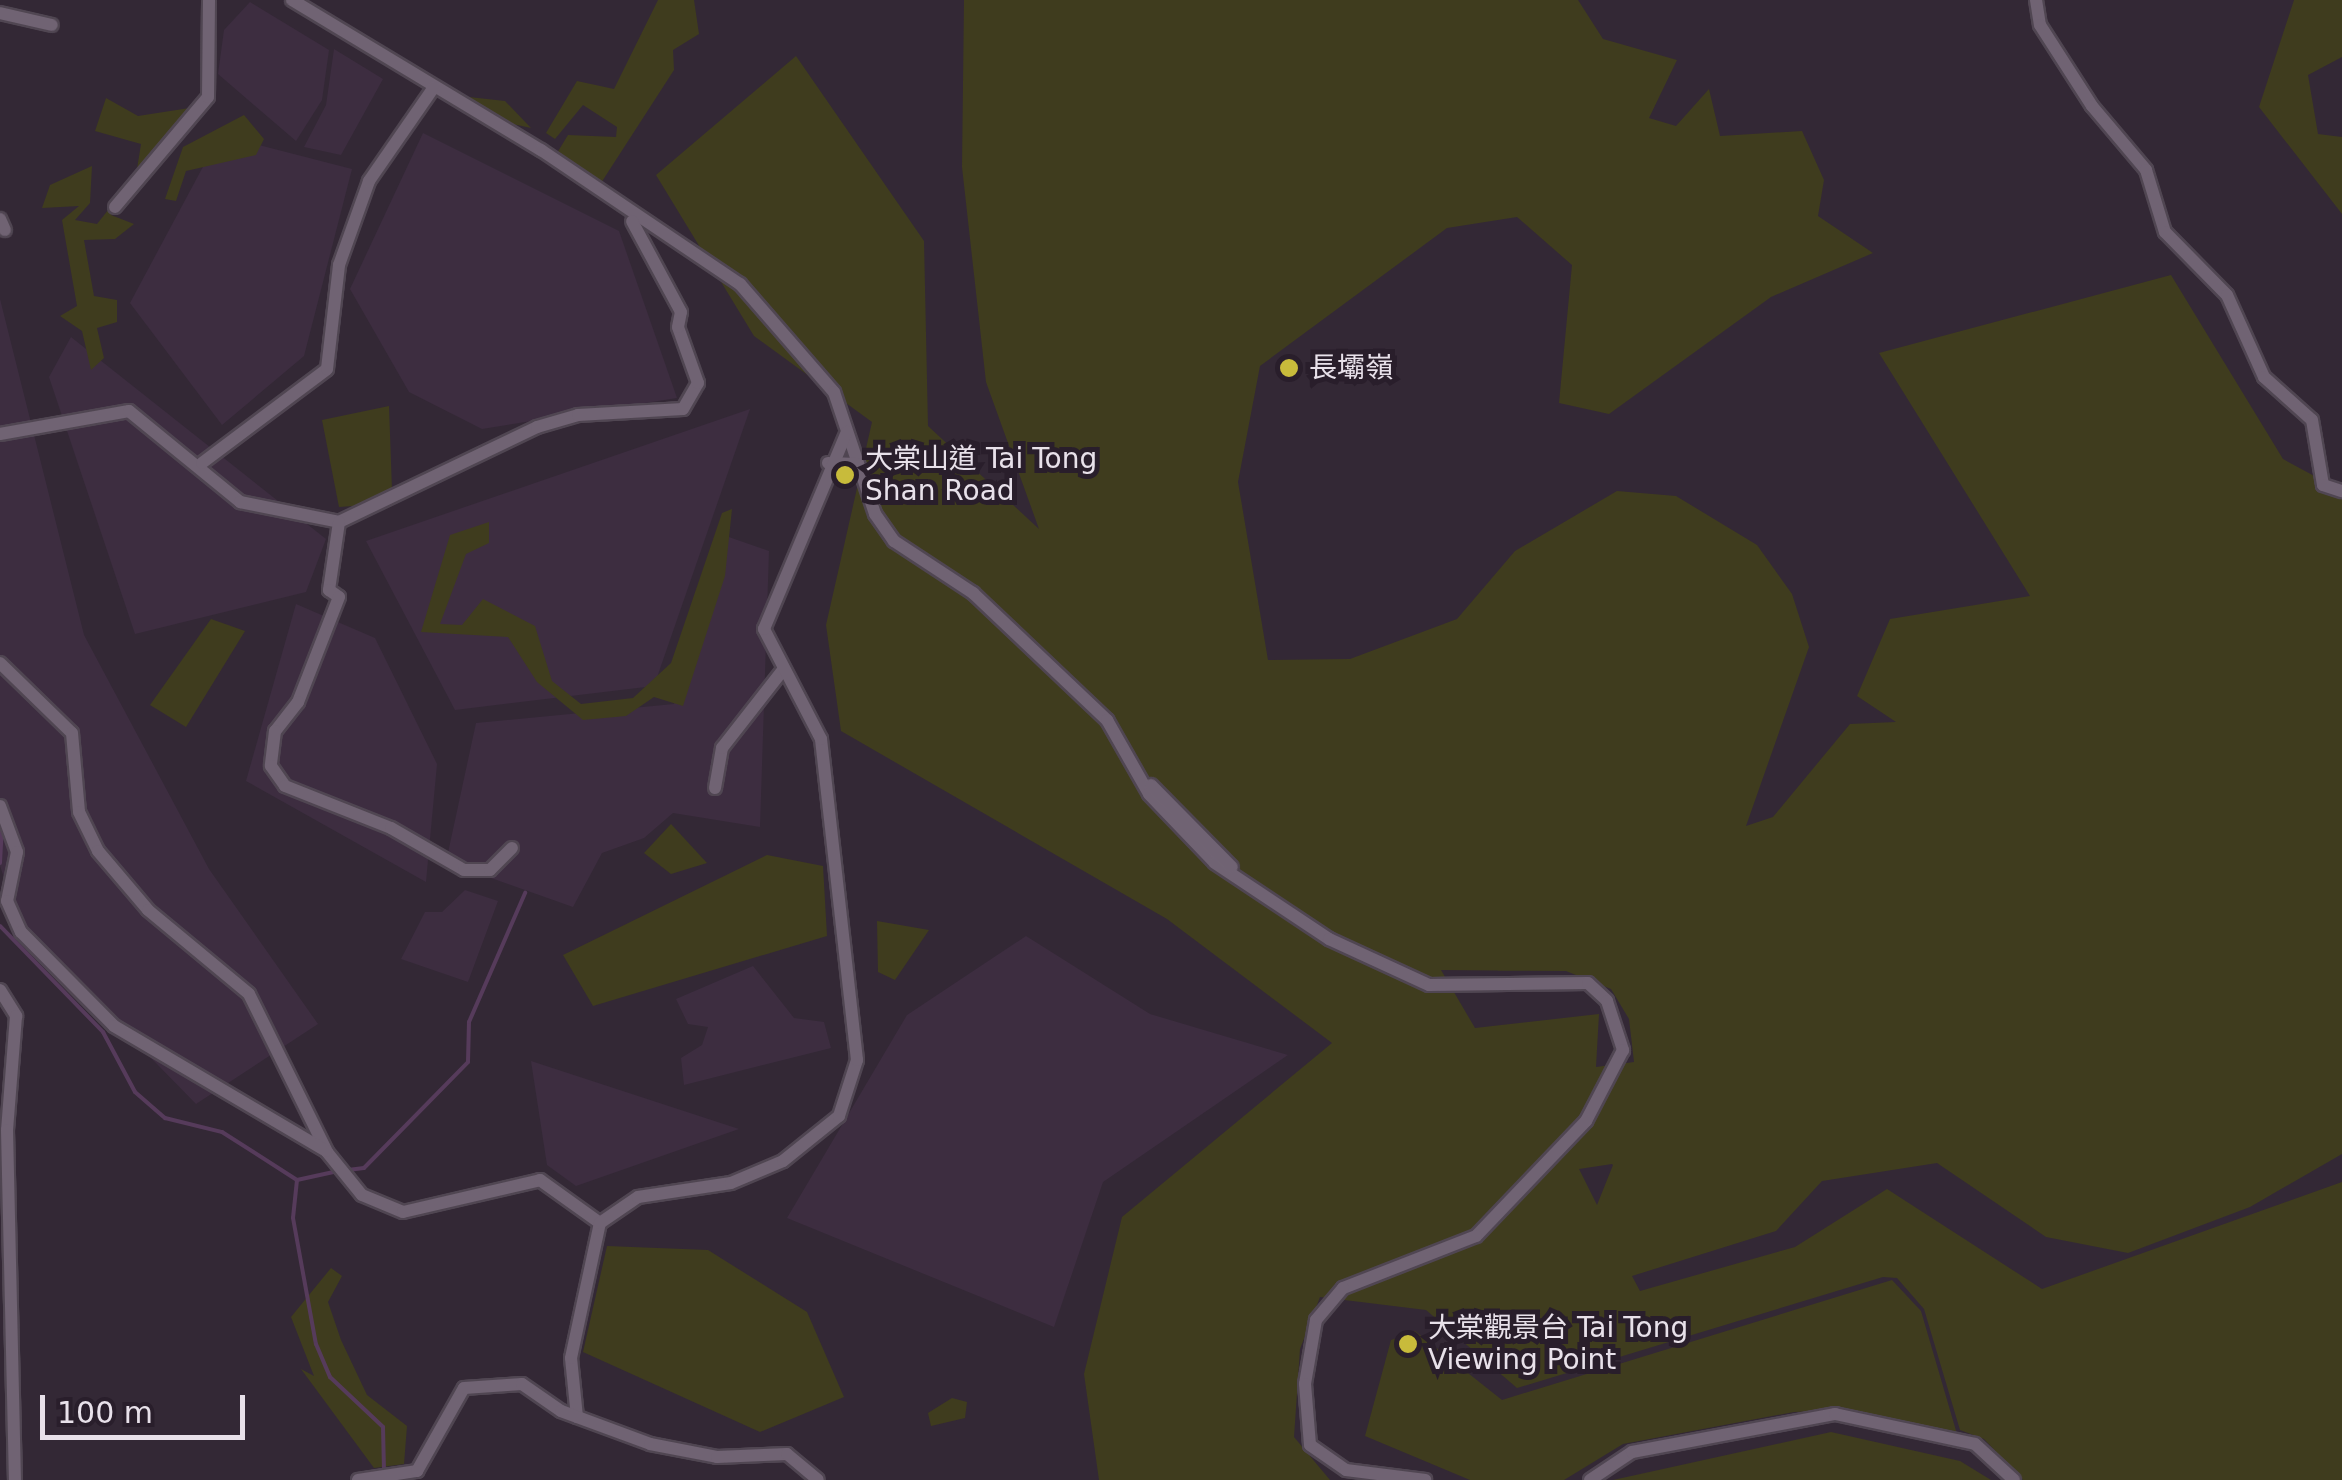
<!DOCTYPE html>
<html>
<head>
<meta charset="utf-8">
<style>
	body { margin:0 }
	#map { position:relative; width:2342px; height:1480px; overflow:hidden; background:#332835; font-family:"DejaVu Sans","Noto Sans TC",sans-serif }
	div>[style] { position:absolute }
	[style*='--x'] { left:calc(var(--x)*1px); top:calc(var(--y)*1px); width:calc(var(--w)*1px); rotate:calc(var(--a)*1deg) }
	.built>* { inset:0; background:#3d2d40 }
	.green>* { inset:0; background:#3f3c1e }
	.stream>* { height:4px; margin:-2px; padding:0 2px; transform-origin:2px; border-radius:2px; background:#563b5b }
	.roads { filter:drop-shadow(2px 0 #504652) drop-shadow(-2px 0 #504652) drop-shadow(0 2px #504652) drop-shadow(0 -2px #504652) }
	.street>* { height:12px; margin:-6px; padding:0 6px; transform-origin:6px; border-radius:6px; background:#706373 }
	.dots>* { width:28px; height:28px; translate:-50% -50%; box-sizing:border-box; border:5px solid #291e2b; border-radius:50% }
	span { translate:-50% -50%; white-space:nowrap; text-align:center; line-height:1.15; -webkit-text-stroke:10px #291e2b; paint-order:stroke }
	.poi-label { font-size:28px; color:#e8e1ea }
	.left { translate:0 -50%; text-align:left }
	.scale { position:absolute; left:40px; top:1395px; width:205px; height:45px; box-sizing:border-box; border:5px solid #e8e1ea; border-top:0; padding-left:12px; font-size:30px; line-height:35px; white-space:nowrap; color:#e8e1ea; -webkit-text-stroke:8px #291e2b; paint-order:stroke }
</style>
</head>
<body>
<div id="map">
	<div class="built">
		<i style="clip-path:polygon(250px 2px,329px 50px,322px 100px,296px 141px,218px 74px,224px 30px)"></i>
		<i style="clip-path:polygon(334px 49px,383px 79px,341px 155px,304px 147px,326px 105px)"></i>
		<i style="clip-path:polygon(423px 133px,619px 231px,677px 398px,482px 429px,409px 392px,350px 289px)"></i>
		<i style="clip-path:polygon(220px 135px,352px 169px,304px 356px,222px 425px,130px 303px)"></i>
		<i style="clip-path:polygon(0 299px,84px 635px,209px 869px,318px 1024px,196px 1104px,20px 924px,0 866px)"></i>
		<i style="clip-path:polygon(71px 337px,326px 539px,306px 592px,135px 634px,49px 377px)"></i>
		<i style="clip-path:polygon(750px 409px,654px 686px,455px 710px,366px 541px)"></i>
		<i style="clip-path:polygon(723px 535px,769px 551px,760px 827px,673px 813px,644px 838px,602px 853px,573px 907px,446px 862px,476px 723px,674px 704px)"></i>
		<i style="clip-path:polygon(296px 604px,375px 638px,437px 764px,426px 882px,246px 781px)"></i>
		<i style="clip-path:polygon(465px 890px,498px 901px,468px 982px,401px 959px,425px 912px,442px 912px)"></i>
		<i style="clip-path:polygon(1026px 936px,1150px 1014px,1288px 1055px,1103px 1182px,1054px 1327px,787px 1218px,907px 1015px)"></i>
		<i style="clip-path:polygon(753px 966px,794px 1018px,824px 1022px,831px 1048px,684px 1085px,681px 1058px,702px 1045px,708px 1027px,688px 1024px,676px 999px)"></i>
		<i style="clip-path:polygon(531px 1061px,739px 1129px,576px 1186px,547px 1165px)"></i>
	</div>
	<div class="green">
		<i style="clip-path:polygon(658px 0,694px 0,699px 34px,673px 50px,674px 70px,601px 183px,557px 153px,568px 135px,616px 137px,617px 127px,583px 105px,555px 139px,546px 133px,577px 81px,614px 89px)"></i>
		<i style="clip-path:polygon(evenodd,964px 0,1578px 0,1603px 39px,1677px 60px,1649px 118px,1676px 126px,1709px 89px,1720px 136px,1802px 131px,1824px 180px,1818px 216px,1873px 253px,1771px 297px,1609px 414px,1559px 403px,1572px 265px,1517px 217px,1447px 228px,1260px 366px,1238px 482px,1268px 660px,1350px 659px,1457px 619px,1515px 551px,1617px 491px,1676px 496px,1757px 545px,1792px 594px,1809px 647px,1746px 826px,1773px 817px,1850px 724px,1896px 722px,1857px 696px,1890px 619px,2030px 596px,1879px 353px,2171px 275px,2283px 459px,2342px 491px,2342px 1154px,2250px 1207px,2128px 1253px,2046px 1237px,1937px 1163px,1822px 1181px,1776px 1231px,1632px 1276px,1640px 1291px,1795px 1247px,1887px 1189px,2042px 1289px,2342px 1182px,2342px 1480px,2023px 1480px,1984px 1439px,1960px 1430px,1924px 1309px,1897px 1278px,1883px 1277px,1517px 1388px,1426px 1310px,1320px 1297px,1300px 1349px,1294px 1437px,1330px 1480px,1099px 1480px,1084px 1374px,1122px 1217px,1332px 1043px,1167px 919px,841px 731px,826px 625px,872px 422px,754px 336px,656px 175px,796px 56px,924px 241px,928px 426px,1039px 529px,986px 382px,962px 167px,964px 0,1441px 970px,1566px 971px,1611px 989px,1629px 1019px,1634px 1062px,1596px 1067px,1599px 1014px,1475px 1028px,1441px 970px,964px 0,1612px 1164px,1613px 1165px,1597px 1205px,1579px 1169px,1612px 1164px)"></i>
		<i style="clip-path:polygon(2294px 0,2342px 0,2342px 57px,2308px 75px,2318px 134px,2342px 137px,2342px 214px,2259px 107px)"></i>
		<i style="clip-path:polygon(469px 97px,505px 101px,531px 128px,495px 120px)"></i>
		<i style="clip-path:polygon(106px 98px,138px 116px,196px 107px,137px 169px,141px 144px,95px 131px)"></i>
		<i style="clip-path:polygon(244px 115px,264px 139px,256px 155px,186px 171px,176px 201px,165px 199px,183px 147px)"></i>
		<i style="clip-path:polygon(92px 166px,90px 203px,75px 220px,97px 224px,128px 185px,111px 215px,134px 224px,115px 239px,84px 240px,94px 296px,117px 300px,117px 322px,97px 328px,104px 358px,91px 370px,82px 331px,60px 316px,77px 306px,62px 220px,79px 206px,42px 208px,50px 185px)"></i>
		<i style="clip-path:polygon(389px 406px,392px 490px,367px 505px,339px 507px,322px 420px)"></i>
		<i style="clip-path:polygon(732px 509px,725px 576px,683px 706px,654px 697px,626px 716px,583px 720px,537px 682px,508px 637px,421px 632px,450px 535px,489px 522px,489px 543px,466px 554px,440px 624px,462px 625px,483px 599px,535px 626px,552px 681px,581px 704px,633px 698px,671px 663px,722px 513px)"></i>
		<i style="clip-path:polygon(211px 619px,245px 631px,186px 727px,150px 705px)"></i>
		<i style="clip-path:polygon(671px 824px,707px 863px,671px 874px,644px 853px)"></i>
		<i style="clip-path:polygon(767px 855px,823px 866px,827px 936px,593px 1006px,563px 955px)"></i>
		<i style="clip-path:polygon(877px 921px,929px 930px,895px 980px,878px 972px)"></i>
		<i style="clip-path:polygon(607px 1246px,708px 1250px,807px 1312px,844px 1397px,760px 1432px,583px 1352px)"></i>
		<i style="clip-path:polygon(331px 1268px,342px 1276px,328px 1302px,341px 1340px,367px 1395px,407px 1426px,404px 1464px,374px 1468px,301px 1369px,314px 1376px,291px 1317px)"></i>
		<i style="clip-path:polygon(1892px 1280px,1921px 1311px,1957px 1434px,1839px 1410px,1794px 1412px,1623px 1444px,1564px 1480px,1470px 1480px,1365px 1436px,1391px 1340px,1415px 1331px,1502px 1400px)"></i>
		<i style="clip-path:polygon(952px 1398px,967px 1402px,965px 1418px,931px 1426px,928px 1413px)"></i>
		<i style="clip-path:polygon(1831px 1432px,1960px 1461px,1991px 1480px,1613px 1480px)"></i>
	</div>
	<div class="stream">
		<i style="--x:0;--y:863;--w:35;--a:-87"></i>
		<i style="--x:0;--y:926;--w:148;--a:45.8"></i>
		<i style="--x:103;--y:1032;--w:68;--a:61.9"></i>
		<i style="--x:135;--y:1092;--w:40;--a:41"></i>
		<i style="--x:165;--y:1118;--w:59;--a:13.8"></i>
		<i style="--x:222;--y:1132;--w:89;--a:32.6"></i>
		<i style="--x:297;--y:1180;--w:42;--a:-12.4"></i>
		<i style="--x:348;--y:1170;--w:16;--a:-7"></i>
		<i style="--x:364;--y:1168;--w:148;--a:-45.5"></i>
		<i style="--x:468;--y:1062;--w:40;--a:-88.6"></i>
		<i style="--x:469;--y:1022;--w:141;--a:-66.5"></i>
		<i style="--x:297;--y:1180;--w:38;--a:96"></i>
		<i style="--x:293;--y:1218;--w:128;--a:79.7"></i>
		<i style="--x:316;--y:1344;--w:36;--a:67"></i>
		<i style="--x:330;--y:1377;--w:73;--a:43.3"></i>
		<i style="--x:383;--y:1427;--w:44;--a:88.7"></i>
	</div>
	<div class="roads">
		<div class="street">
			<i style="--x:292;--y:0;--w:291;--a:31.1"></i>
			<i style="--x:541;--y:150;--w:240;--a:34"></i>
			<i style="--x:740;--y:284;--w:143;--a:49"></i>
			<i style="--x:834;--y:392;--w:129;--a:71.4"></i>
			<i style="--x:875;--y:514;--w:33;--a:55"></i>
			<i style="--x:894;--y:541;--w:95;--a:33.4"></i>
			<i style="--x:973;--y:593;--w:185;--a:43.5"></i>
			<i style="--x:1107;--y:720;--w:85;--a:60.4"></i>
			<i style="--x:1149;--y:794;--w:95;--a:46.3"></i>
			<i style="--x:1215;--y:863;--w:137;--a:33.7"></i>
			<i style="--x:1329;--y:939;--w:110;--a:24.7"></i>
			<i style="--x:1429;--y:985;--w:159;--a:-0.7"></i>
			<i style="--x:1588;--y:983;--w:26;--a:43"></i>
			<i style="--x:1607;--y:1001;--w:52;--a:71.9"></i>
			<i style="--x:1623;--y:1050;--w:80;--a:117.5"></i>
			<i style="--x:1586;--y:1121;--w:159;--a:133.7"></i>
			<i style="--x:1476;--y:1236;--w:143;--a:158.6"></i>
			<i style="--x:1343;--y:1288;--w:42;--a:130.2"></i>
			<i style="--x:1316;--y:1320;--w:65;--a:99.8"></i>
			<i style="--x:1305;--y:1384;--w:61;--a:85.3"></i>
			<i style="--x:1310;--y:1445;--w:44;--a:34.8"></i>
			<i style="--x:1346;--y:1470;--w:80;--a:7.2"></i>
			<i style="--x:2036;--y:0;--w:25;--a:81"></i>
			<i style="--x:2040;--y:25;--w:96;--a:57.3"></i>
			<i style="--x:2092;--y:106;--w:84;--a:49.8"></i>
			<i style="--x:2146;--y:170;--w:65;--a:73"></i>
			<i style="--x:2165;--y:232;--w:88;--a:45.5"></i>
			<i style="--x:2227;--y:295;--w:90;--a:65.7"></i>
			<i style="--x:2264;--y:377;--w:64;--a:41.9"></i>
			<i style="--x:2312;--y:420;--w:66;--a:80.4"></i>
			<i style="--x:2323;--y:485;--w:20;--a:18"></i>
			<i style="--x:0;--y:13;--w:53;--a:13"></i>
			<i style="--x:115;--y:207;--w:144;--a:-49.8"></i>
			<i style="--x:208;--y:97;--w:97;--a:-89.4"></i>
			<i style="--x:0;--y:219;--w:12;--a:66"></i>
			<i style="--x:0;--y:434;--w:131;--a:-10.1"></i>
			<i style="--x:129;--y:411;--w:144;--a:39.3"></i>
			<i style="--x:240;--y:502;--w:101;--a:11.4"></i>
			<i style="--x:339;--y:522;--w:220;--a:-25.6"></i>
			<i style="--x:537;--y:427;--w:43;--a:-16.3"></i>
			<i style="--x:578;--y:415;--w:105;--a:-3.3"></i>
			<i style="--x:683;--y:409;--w:30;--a:-60"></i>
			<i style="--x:698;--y:383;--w:59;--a:-109.7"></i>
			<i style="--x:678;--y:327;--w:15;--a:-79"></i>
			<i style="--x:681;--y:312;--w:103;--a:-118.3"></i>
			<i style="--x:202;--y:463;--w:156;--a:-36.9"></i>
			<i style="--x:327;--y:369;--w:105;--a:-83.4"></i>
			<i style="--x:339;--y:265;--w:89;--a:-70.3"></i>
			<i style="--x:369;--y:181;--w:114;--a:-55.3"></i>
			<i style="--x:828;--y:463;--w:30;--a:2"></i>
			<i style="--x:339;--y:522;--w:69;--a:98.4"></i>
			<i style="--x:329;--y:590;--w:12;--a:35"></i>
			<i style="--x:339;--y:597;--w:113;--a:111.3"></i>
			<i style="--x:298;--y:702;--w:37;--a:128"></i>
			<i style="--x:275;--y:731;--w:35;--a:97"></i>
			<i style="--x:271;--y:766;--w:24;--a:55"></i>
			<i style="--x:285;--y:786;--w:114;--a:21.6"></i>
			<i style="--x:391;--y:828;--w:84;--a:29.9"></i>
			<i style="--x:464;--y:870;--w:26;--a:0"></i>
			<i style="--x:490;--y:870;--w:31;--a:-45"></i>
			<i style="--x:0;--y:663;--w:100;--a:44.2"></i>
			<i style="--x:72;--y:733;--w:79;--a:84.9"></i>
			<i style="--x:79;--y:812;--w:43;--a:64"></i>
			<i style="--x:98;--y:851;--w:77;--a:49.7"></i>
			<i style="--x:148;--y:910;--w:131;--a:39.7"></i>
			<i style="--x:249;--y:994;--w:176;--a:63.7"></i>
			<i style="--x:327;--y:1152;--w:55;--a:50.9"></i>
			<i style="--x:362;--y:1195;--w:44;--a:22.5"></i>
			<i style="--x:403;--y:1212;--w:141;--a:-13.1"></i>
			<i style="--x:540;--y:1180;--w:74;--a:35.6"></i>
			<i style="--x:1151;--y:785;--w:115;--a:45.4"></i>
			<i style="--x:715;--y:788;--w:41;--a:-80.1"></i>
			<i style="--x:722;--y:748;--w:99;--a:-52"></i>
			<i style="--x:0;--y:806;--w:49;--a:69.7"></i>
			<i style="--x:17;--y:852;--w:50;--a:101.5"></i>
			<i style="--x:7;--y:901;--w:34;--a:66"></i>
			<i style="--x:21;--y:932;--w:132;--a:45.3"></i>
			<i style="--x:114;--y:1026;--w:246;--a:30.5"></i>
			<i style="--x:0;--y:990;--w:31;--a:58"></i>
			<i style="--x:16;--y:1016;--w:114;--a:94.5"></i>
			<i style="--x:7;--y:1130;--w:350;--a:88.7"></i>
			<i style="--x:577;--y:1417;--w:59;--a:-95.8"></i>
			<i style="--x:571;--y:1358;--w:138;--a:-77.9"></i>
			<i style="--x:600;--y:1223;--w:46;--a:-34.4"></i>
			<i style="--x:638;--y:1197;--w:94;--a:-8.6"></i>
			<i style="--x:731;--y:1183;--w:56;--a:-22.9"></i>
			<i style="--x:783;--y:1161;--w:72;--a:-38.8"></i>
			<i style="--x:839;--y:1116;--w:59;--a:-72.2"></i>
			<i style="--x:857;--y:1060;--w:323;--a:-96.4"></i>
			<i style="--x:821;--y:739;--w:124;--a:-117.4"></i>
			<i style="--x:764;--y:629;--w:214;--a:-67.2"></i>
			<i style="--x:358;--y:1480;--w:60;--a:-8.7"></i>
			<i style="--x:417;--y:1471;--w:95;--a:-60.5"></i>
			<i style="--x:464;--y:1388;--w:58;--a:-3.9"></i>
			<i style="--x:522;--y:1384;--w:47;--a:34.7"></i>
			<i style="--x:561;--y:1411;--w:95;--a:20.3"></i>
			<i style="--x:650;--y:1444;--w:68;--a:11"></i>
			<i style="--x:717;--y:1457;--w:70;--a:-2.5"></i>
			<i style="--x:787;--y:1454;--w:40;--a:40"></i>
			<i style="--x:1590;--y:1480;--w:50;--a:-33.7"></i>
			<i style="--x:1632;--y:1452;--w:207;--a:-10.6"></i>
			<i style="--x:1835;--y:1414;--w:143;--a:12.1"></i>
			<i style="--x:1975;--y:1444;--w:53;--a:42.7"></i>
		</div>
	</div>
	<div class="dots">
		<i style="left:1289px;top:368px;background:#c8bb3b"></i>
		<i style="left:845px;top:475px;background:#c8bb3b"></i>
		<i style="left:1408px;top:1344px;background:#c8bb3b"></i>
	</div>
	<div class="poi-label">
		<span class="left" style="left:1309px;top:368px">長壩嶺</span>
		<span class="left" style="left:865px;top:475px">大棠山道 Tai Tong<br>Shan Road</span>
		<span class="left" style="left:1428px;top:1344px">大棠觀景台 Tai Tong<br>Viewing Point</span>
	</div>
	<div class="scale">100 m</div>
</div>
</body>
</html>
